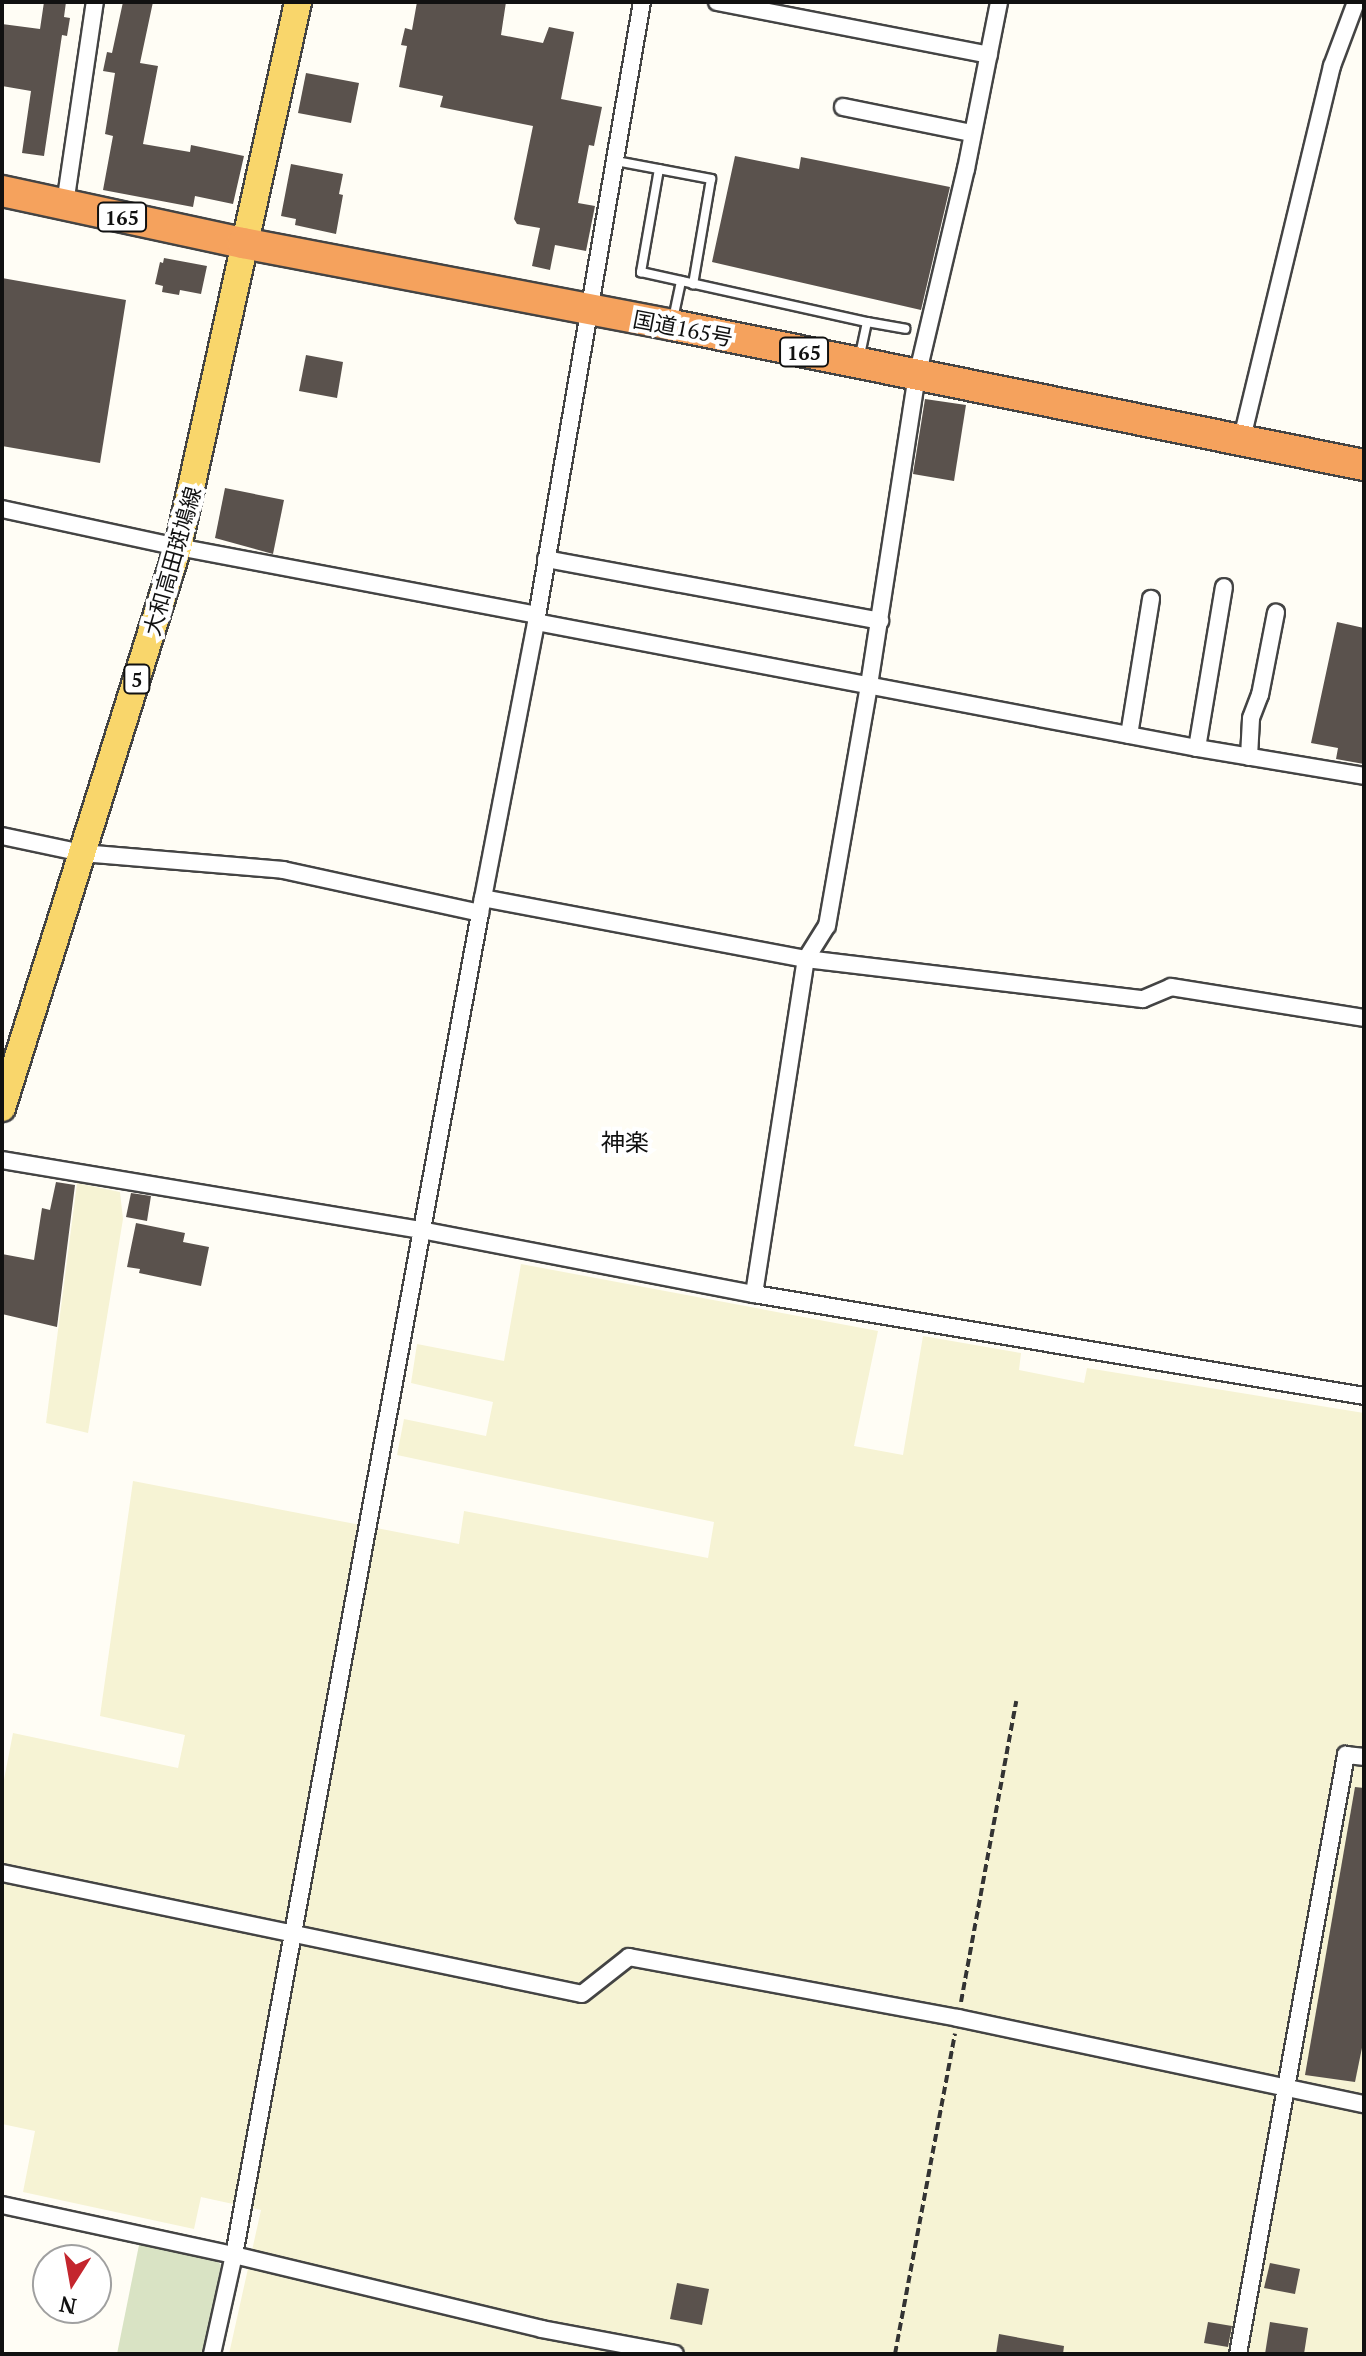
<!DOCTYPE html>
<html>
<head>
<meta charset="utf-8">
<style>
	body { margin:0 }
	#map { position:relative; width:1366px; height:2356px; overflow:hidden; background:#fffdf5; font-family:"PT Serif","Noto Sans JP",serif }
	div>[style] { position:absolute }
	[style*='--x'] { left:calc(var(--x)*1px); top:calc(var(--y)*1px); width:calc(var(--w)*1px); rotate:calc(var(--a)*1deg) }
	.farmland>* { inset:0; background:#f6f3d4 }
	.cemetery>* { inset:0; background:#d9e3c4 }
	.building>* { inset:0; background:#5a524d }
	.path>* { height:4px; margin-top:-2px; transform-origin:0; background:repeating-linear-gradient(90deg,#333 0 8px,transparent 0 12px) }
	.roads { filter:drop-shadow(2px 0 #444) drop-shadow(-2px 0 #444) drop-shadow(0 2px #444) drop-shadow(0 -2px #444) }
	.lane>* { height:8px; margin:-4px; padding:0 4px; transform-origin:4px; border-radius:4px; background:#fff }
	.street>* { height:16px; margin:-8px; padding:0 8px; transform-origin:8px; border-radius:8px; background:#fff }
	.primary>* { height:26px; margin:-13px; padding:0 13px; transform-origin:13px; border-radius:13px; background:#f9d66b }
	.highway>* { height:30px; margin:-15px; padding:0 15px; transform-origin:15px; border-radius:15px; background:#f5a25d }
	span { translate:-50% -50%; white-space:nowrap; text-align:center; line-height:1.15; -webkit-text-stroke:8px #fff; paint-order:stroke }
	.shield-label span { padding:2px 6px; background:#fff; border:2px solid; border-radius:6px; -webkit-text-stroke-width:0 }
	.shield-label { font-size:20px; color:#111; font-weight:700 }
	.street-label { font-size:22px; color:#111 }
	.neighbourhood-label { font-size:24px; color:#111 }
	.frame { position:absolute; inset:0; border:4px solid #111; pointer-events:none }
	.north { position:absolute; left:32px; top:2244px; width:80px; height:80px; box-sizing:border-box; background:#fff; border:2px solid #a0a0a0; border-radius:50%; rotate:191deg; font-size:22px; font-weight:700; line-height:32px; text-align:center; color:#111 }
	.north::after { content:''; display:block; margin:auto; width:28px; height:36px; background:#c4262e; clip-path:polygon(50% 0,100% 100%,50% 72%,0 100%) }
</style>
</head>
<body>
<div id="map">
	<div class="farmland">
		<i style="clip-path:polygon(77px 1183px,120px 1192px,123px 1219px,88px 1433px,46px 1423px)"></i>
		<i style="clip-path:polygon(521px 1264px,878px 1331px,854px 1446px,903px 1455px,923px 1336px,1021px 1353px,1019px 1370px,1084px 1383px,1087px 1368px,1364px 1413px,1364px 2354px,229px 2354px,261px 2210px,201px 2197px,194px 2229px,23px 2192px,35px 2131px,2px 2124px,2px 1790px,13px 1733px,178px 1768px,185px 1735px,100px 1716px,133px 1481px,459px 1544px,464px 1511px,708px 1558px,714px 1522px,397px 1455px,404px 1419px,486px 1436px,493px 1402px,411px 1383px,417px 1344px,504px 1361px)"></i>
	</div>
	<div class="cemetery">
		<i style="clip-path:polygon(139px 2245px,214px 2258px,221px 2265px,204px 2354px,117px 2354px)"></i>
	</div>
	<div class="building">
		<i style="clip-path:polygon(44px 2px,66px 2px,64px 17px,70px 18px,67px 36px,62px 35px,44px 156px,22px 153px,31px 91px,2px 86px,2px 24px,40px 29px)"></i>
		<i style="clip-path:polygon(123px 2px,153px 2px,140px 63px,158px 66px,143px 144px,190px 152px,191px 145px,244px 156px,233px 204px,195px 196px,193px 207px,103px 190px,113px 136px,105px 134px,115px 73px,103px 71px,107px 52px,112px 53px)"></i>
		<i style="clip-path:polygon(417px 2px,506px 2px,501px 35px,543px 43px,549px 27px,574px 32px,561px 99px,602px 107px,594px 146px,589px 145px,578px 203px,595px 206px,586px 251px,555px 245px,550px 270px,532px 266px,540px 228px,517px 224px,514px 219px,533px 126px,440px 107px,443px 96px,399px 87px,407px 46px,401px 45px,405px 28px,412px 30px)"></i>
		<i style="clip-path:polygon(306px 73px,359px 83px,351px 123px,298px 113px)"></i>
		<i style="clip-path:polygon(735px 156px,799px 169px,801px 157px,950px 187px,921px 310px,712px 262px)"></i>
		<i style="clip-path:polygon(291px 164px,343px 174px,339px 194px,343px 195px,336px 234px,295px 225px,296px 219px,281px 216px)"></i>
		<i style="clip-path:polygon(164px 258px,207px 266px,201px 294px,180px 290px,179px 295px,162px 292px,163px 286px,155px 284px,160px 262px,163px 263px)"></i>
		<i style="clip-path:polygon(2px 278px,126px 300px,100px 463px,2px 446px)"></i>
		<i style="clip-path:polygon(306px 355px,343px 362px,337px 398px,299px 391px)"></i>
		<i style="clip-path:polygon(925px 399px,966px 405px,954px 481px,913px 474px)"></i>
		<i style="clip-path:polygon(225px 488px,284px 500px,273px 554px,215px 538px)"></i>
		<i style="clip-path:polygon(1337px 622px,1364px 628px,1364px 764px,1336px 759px,1338px 748px,1311px 743px)"></i>
		<i style="clip-path:polygon(56px 1182px,75px 1185px,57px 1327px,2px 1314px,2px 1254px,34px 1260px,42px 1208px,50px 1210px)"></i>
		<i style="clip-path:polygon(131px 1193px,151px 1196px,147px 1221px,126px 1217px)"></i>
		<i style="clip-path:polygon(136px 1223px,185px 1233px,183px 1242px,209px 1247px,201px 1286px,139px 1273px,140px 1269px,127px 1267px)"></i>
		<i style="clip-path:polygon(1355px 1787px,1364px 1788px,1364px 2038px,1355px 2082px,1305px 2075px)"></i>
		<i style="clip-path:polygon(1270px 2263px,1300px 2269px,1295px 2294px,1264px 2288px)"></i>
		<i style="clip-path:polygon(677px 2283px,709px 2289px,702px 2325px,670px 2319px)"></i>
		<i style="clip-path:polygon(1208px 2322px,1232px 2326px,1228px 2347px,1204px 2343px)"></i>
		<i style="clip-path:polygon(1270px 2322px,1308px 2328px,1304px 2354px,1265px 2354px)"></i>
		<i style="clip-path:polygon(999px 2334px,1064px 2346px,1063px 2354px,996px 2354px)"></i>
	</div>
	<div class="path">
		<i style="--x:961;--y:2002;--w:306;--a:-79.6"></i>
		<i style="--x:895;--y:2354;--w:326;--a:-79.4"></i>
	</div>
	<div class="roads">
		<div class="lane">
			<i style="--x:616;--y:161;--w:97;--a:10.7"></i>
			<i style="--x:711;--y:179;--w:107;--a:99.7"></i>
			<i style="--x:659;--y:169;--w:105;--a:99.9"></i>
			<i style="--x:641;--y:272;--w:231;--a:12.5"></i>
			<i style="--x:867;--y:322;--w:38;--a:102"></i>
			<i style="--x:673;--y:319;--w:39;--a:-78"></i>
			<i style="--x:867;--y:322;--w:39;--a:10"></i>
		</div>
		<div class="street">
			<i style="--x:717;--y:2;--w:277;--a:11"></i>
			<i style="--x:843;--y:107;--w:131;--a:11.5"></i>
			<i style="--x:65;--y:204;--w:204;--a:-81.6"></i>
			<i style="--x:1241;--y:442;--w:387;--a:-76.4"></i>
			<i style="--x:1332;--y:66;--w:68;--a:-69.4"></i>
			<i style="--x:2;--y:509;--w:180;--a:12.2"></i>
			<i style="--x:178;--y:547;--w:365;--a:10.7"></i>
			<i style="--x:546;--y:559;--w:340;--a:10.5"></i>
			<i style="--x:536;--y:622;--w:673;--a:10.79"></i>
			<i style="--x:1197;--y:748;--w:169;--a:9.5"></i>
			<i style="--x:1129;--y:735;--w:138;--a:-80.8"></i>
			<i style="--x:1197;--y:748;--w:163;--a:-80.5"></i>
			<i style="--x:1249;--y:757;--w:39;--a:-87"></i>
			<i style="--x:1251;--y:718;--w:25;--a:-69"></i>
			<i style="--x:1260;--y:695;--w:84;--a:-79"></i>
			<i style="--x:2;--y:836;--w:82;--a:12"></i>
			<i style="--x:82;--y:853;--w:202;--a:4.8"></i>
			<i style="--x:283;--y:870;--w:202;--a:12.3"></i>
			<i style="--x:480;--y:913;--w:15;--a:-79"></i>
			<i style="--x:483;--y:898;--w:329;--a:10.7"></i>
			<i style="--x:806;--y:959;--w:339;--a:6.8"></i>
			<i style="--x:1143;--y:999;--w:30;--a:-23"></i>
			<i style="--x:1171;--y:987;--w:195;--a:9.1"></i>
			<i style="--x:483;--y:898;--w:281;--a:-79.1"></i>
			<i style="--x:536;--y:622;--w:629;--a:-80.3"></i>
			<i style="--x:2;--y:1160;--w:425;--a:9.5"></i>
			<i style="--x:421;--y:1230;--w:339;--a:10.9"></i>
			<i style="--x:754;--y:1294;--w:618;--a:9.49"></i>
			<i style="--x:754;--y:1294;--w:339;--a:-81.2"></i>
			<i style="--x:806;--y:959;--w:39;--a:-58"></i>
			<i style="--x:827;--y:926;--w:245;--a:-80.1"></i>
			<i style="--x:869;--y:685;--w:313;--a:-81.2"></i>
			<i style="--x:917;--y:376;--w:213;--a:-76.7"></i>
			<i style="--x:966;--y:169;--w:170;--a:-78.8"></i>
			<i style="--x:2;--y:1873;--w:592;--a:11.78"></i>
			<i style="--x:582;--y:1994;--w:60;--a:-38.2"></i>
			<i style="--x:629;--y:1957;--w:335;--a:10.5"></i>
			<i style="--x:958;--y:2018;--w:415;--a:12"></i>
			<i style="--x:2;--y:2205;--w:237;--a:12.2"></i>
			<i style="--x:234;--y:2255;--w:317;--a:13.5"></i>
			<i style="--x:542;--y:2329;--w:135;--a:10.6"></i>
			<i style="--x:212;--y:2354;--w:101;--a:-77.5"></i>
			<i style="--x:234;--y:2255;--w:1364;--a:-79.61"></i>
			<i style="--x:1238;--y:2354;--w:609;--a:-79.78"></i>
			<i style="--x:1346;--y:1755;--w:18;--a:6"></i>
		</div>
		<div class="primary">
			<i style="--x:2;--y:1108;--w:588;--a:-72.58"></i>
			<i style="--x:178;--y:547;--w:558;--a:-77.58"></i>
		</div>
		<div class="highway">
			<i style="--x:2;--y:191;--w:247;--a:12.2"></i>
			<i style="--x:243;--y:243;--w:437;--a:10.8"></i>
			<i style="--x:672;--y:325;--w:706;--a:11.44"></i>
		</div>
	</div>
	<div class="shield-label">
		<span style="left:122px;top:217px">165</span>
		<span style="left:804px;top:352px">165</span>
		<span style="left:137px;top:679px">5</span>
	</div>
	<div class="street-label">
		<span style="left:683px;top:328px;rotate:11deg">国道165号</span>
		<span style="left:172px;top:561px;rotate:-74deg">大和高田斑鳩線</span>
	</div>
	<div class="neighbourhood-label">
		<span style="left:625px;top:1143px">神楽</span>
	</div>
	<div class="frame"></div>
	<div class="north">N</div>
</div>
</body>
</html>
